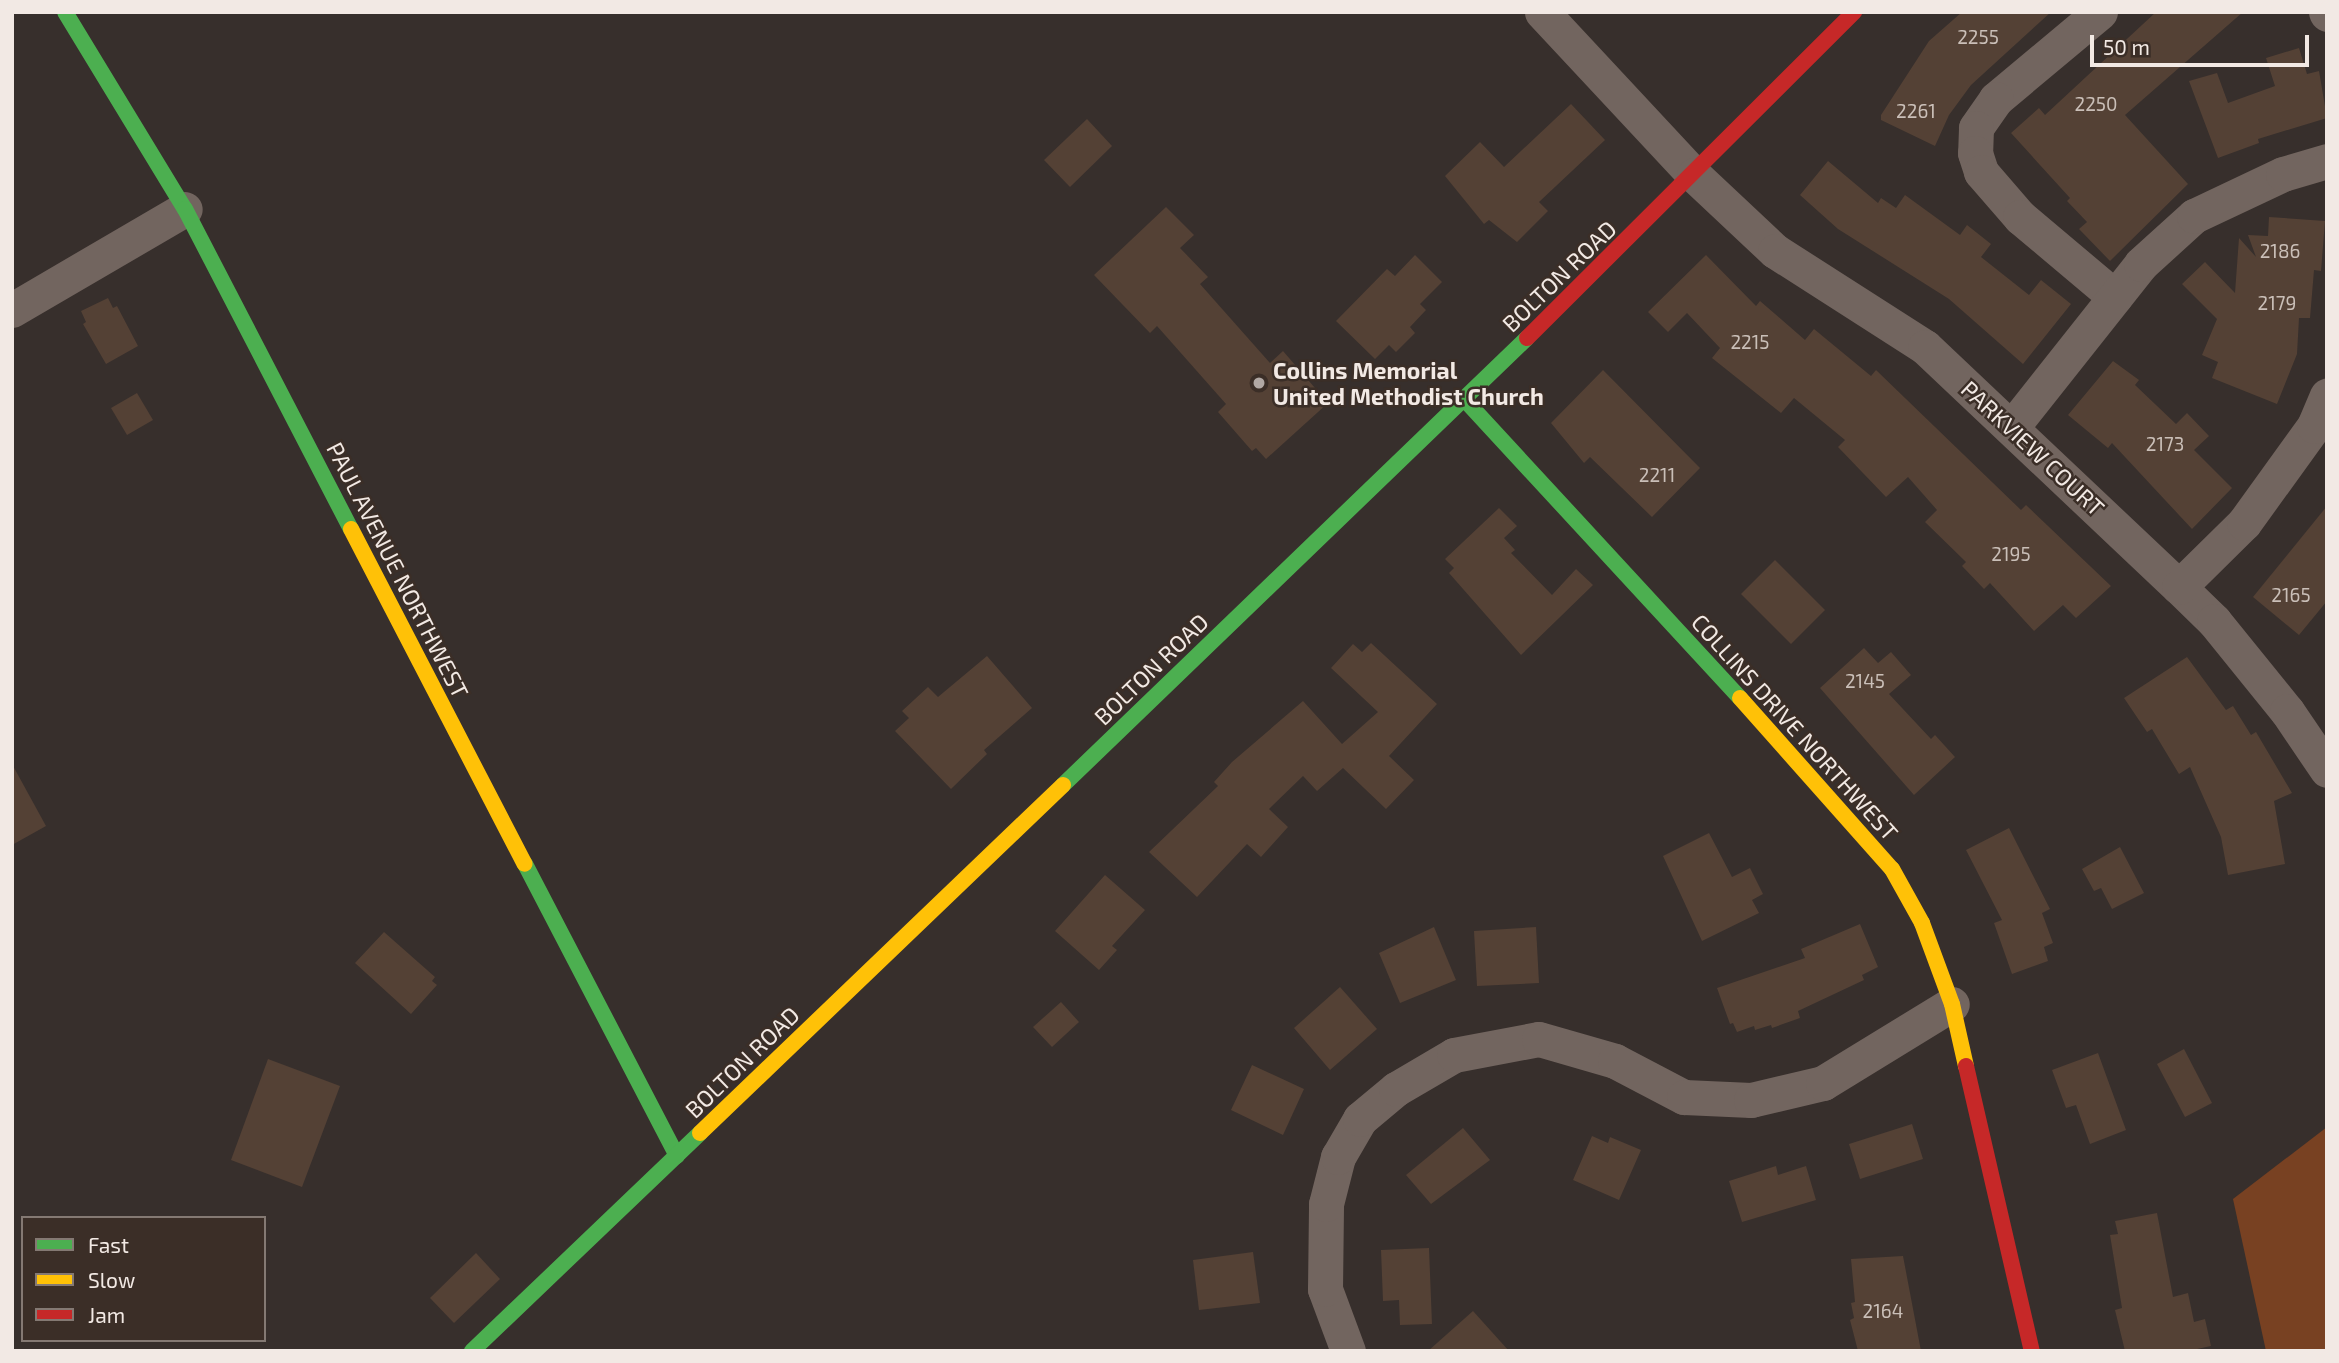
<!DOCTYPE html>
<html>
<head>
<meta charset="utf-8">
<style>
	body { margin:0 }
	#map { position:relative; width:2339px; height:1363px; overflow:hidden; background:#372f2c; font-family:"Exo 2",sans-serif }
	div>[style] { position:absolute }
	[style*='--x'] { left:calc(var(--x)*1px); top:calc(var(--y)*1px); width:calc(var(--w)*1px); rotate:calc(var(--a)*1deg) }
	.green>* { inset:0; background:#784122 }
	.building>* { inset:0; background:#544135 }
	.street>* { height:35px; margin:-17.5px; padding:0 17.5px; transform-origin:17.5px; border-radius:17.5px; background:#72655f }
	.fast>* { height:16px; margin:-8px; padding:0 8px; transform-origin:8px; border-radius:8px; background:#4caf50 }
	.slow>* { height:16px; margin:-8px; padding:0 8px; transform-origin:8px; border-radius:8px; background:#ffc107 }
	.jam>* { height:16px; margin:-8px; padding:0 8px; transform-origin:8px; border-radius:8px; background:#c62828 }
	.dots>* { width:19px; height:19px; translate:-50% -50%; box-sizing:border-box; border:4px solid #3b2e27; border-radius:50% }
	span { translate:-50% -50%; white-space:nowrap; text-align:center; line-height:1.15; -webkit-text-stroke:5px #3b2e27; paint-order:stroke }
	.number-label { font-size:19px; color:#cabfb8 }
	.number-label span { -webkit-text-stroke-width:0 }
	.street-label { font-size:23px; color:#f2e9e4 }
	.poi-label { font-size:23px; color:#f2e9e4; font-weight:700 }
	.left { translate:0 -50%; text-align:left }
	.frame { position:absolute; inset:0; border:14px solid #f2e9e4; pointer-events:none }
	.legend { position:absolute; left:21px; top:1216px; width:245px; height:126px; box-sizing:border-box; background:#3b2e27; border:2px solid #847973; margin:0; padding:9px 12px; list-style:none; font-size:21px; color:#f2e9e4 }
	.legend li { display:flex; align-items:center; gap:14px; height:35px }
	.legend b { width:35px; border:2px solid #847973 }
	.scale { position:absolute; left:2090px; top:35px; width:219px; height:32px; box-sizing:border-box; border:4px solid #f2e9e4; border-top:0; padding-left:9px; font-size:21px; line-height:24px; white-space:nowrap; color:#f2e9e4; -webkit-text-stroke:5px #3b2e27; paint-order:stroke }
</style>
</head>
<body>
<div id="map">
	<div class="green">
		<i style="clip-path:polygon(2327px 1127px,2327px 1351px,2266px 1351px,2233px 1199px)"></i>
	</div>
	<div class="building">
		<i style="clip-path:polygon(1962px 12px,2051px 12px,1971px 85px,1949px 115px,1935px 146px,1881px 120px,1881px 115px,1929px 41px)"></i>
		<i style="clip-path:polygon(2156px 12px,2243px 12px,2125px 115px,2188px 184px,2110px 261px,2079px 229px,2087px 222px,2067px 201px,2070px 198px,2011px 133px,2039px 108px,2045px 115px)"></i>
		<i style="clip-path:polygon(2299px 48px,2307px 74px,2319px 71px,2327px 118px,2258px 139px,2259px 143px,2218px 158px,2189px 81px,2217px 73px,2228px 103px,2275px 86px,2266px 58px)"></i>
		<i style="clip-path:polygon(1571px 104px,1605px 140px,1539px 202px,1548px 211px,1517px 242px,1489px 220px,1484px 224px,1445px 176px,1480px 142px,1504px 167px)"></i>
		<i style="clip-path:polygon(1087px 119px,1112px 146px,1070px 187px,1044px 160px)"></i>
		<i style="clip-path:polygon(1828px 161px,1878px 203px,1881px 198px,1896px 208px,1905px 195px,1960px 235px,1967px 225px,1991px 244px,1981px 257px,2029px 295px,2041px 280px,2071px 304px,2023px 364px,1949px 299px,1838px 229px,1800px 195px)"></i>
		<i style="clip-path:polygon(1166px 207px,1194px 235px,1180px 248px,1208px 277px,1200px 284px,1270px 363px,1283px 351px,1328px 403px,1266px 459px,1256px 448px,1252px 451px,1218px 412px,1226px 404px,1157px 326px,1150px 333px,1094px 275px)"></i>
		<i style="clip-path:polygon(2269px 217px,2325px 221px,2321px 271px,2314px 270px,2310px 318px,2299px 318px,2297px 354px,2277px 404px,2212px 378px,2218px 362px,2202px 355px,2217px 319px,2182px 284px,2205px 262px,2235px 293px,2239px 238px,2256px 257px,2248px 235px,2268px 236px)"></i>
		<i style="clip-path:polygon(1415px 255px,1442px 282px,1420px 304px,1426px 310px,1410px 327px,1415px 333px,1396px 352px,1389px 345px,1375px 359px,1336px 321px,1387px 269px,1395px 276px)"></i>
		<i style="clip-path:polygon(1706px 255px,1756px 306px,1760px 301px,1805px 340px,1814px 329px,1871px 376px,1876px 370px,2021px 510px,2026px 505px,2111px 586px,2076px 618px,2063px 605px,2034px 631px,1990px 583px,1984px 589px,1962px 566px,1966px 562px,1925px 522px,1937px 510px,1908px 477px,1886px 497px,1838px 447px,1845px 440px,1794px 398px,1781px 413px,1712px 358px,1720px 348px,1687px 313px,1668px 332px,1648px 312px)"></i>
		<i style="clip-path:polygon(108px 298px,113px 308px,117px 306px,138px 346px,106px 364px,83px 324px,86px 322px,81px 311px)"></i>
		<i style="clip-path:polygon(2113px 361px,2139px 380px,2135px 385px,2176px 424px,2187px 413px,2209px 436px,2194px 450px,2232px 488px,2192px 529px,2112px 443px,2108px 448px,2068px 415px)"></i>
		<i style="clip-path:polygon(1603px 370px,1700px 468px,1652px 517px,1590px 457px,1584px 463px,1551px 423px)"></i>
		<i style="clip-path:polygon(137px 393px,153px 420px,127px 435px,111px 408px)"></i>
		<i style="clip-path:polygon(2327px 506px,2327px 601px,2299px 635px,2253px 597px)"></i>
		<i style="clip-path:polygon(1499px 508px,1517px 526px,1504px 538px,1515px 550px,1511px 553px,1552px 595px,1576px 569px,1593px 585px,1521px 655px,1449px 573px,1454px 568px,1445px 559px)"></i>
		<i style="clip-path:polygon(1775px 560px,1825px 610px,1791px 644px,1741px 594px)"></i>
		<i style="clip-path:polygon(1371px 643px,1437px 704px,1389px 756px,1414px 780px,1386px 809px,1343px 768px,1317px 791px,1303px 776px,1269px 809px,1288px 827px,1261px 857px,1247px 844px,1197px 897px,1149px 852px,1218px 786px,1214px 782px,1232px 762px,1303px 701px,1342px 744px,1378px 712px,1331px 668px,1353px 644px,1362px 652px)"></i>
		<i style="clip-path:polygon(1864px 648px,1878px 663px,1891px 652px,1911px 675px,1889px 694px,1931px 739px,1935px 735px,1955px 757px,1914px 795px,1820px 688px)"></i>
		<i style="clip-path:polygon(987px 656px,1032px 708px,984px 750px,987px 754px,951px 789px,895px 731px,909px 718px,902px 711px,928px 687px,938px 697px)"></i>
		<i style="clip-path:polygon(2187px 657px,2226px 710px,2233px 706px,2251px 735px,2256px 732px,2292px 793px,2274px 801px,2285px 864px,2228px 875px,2221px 837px,2190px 767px,2179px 774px,2152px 729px,2147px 732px,2124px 698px)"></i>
		<i style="clip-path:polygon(12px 764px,46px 826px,12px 845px)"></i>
		<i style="clip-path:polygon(2009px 828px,2050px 909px,2042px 913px,2053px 943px,2044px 947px,2048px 961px,2012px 974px,1994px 923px,2002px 920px,1966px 850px)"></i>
		<i style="clip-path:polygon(1709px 833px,1732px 877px,1750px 868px,1763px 894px,1752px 900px,1759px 913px,1702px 941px,1663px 856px)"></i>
		<i style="clip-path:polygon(2120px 847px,2144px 893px,2112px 909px,2101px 888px,2094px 891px,2082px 869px)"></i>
		<i style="clip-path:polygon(1105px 875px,1145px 910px,1112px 946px,1117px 950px,1099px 970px,1055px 931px)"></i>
		<i style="clip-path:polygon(1860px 924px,1878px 967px,1862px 975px,1864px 980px,1798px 1011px,1800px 1018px,1772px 1028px,1771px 1025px,1755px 1030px,1754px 1026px,1737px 1032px,1733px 1023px,1730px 1024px,1717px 988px,1805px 958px,1801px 949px)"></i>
		<i style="clip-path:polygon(1434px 927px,1456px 980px,1400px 1003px,1379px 953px)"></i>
		<i style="clip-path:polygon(1536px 927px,1539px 983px,1477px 986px,1474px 931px)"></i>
		<i style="clip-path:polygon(384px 932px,435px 977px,432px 981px,437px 985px,411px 1014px,355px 963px)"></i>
		<i style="clip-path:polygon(1340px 987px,1377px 1029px,1330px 1070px,1294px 1028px)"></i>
		<i style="clip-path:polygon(1061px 1002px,1079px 1022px,1052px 1047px,1033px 1027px)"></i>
		<i style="clip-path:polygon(2184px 1049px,2212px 1103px,2185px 1117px,2157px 1064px)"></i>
		<i style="clip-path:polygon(2098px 1053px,2126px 1130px,2090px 1144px,2076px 1105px,2066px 1108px,2052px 1070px)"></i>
		<i style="clip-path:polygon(268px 1059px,340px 1086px,302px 1187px,231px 1160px)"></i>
		<i style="clip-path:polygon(1252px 1065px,1304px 1089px,1283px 1135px,1231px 1110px)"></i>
		<i style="clip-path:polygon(1912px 1124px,1923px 1159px,1860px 1179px,1849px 1144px)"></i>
		<i style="clip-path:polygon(1463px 1128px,1490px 1160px,1431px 1204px,1406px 1175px)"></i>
		<i style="clip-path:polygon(1592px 1136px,1608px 1143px,1610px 1137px,1641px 1150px,1619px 1200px,1573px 1180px)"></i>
		<i style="clip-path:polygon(1776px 1166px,1778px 1175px,1806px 1166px,1816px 1200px,1742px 1222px,1729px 1181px)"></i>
		<i style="clip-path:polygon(2157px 1213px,2173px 1297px,2188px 1293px,2194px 1322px,2205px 1319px,2211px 1346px,2188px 1351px,2125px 1351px,2115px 1310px,2122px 1308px,2110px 1235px,2118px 1234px,2115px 1221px)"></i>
		<i style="clip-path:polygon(1429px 1248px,1432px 1324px,1400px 1325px,1399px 1300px,1383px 1301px,1381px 1250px)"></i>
		<i style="clip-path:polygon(1253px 1252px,1260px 1303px,1199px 1310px,1193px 1260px)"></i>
		<i style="clip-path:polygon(476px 1253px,500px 1279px,454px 1323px,430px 1298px)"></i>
		<i style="clip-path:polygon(1903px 1256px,1921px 1351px,1858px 1351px,1850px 1320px,1854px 1318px,1851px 1303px,1855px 1302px,1851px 1259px)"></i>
		<i style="clip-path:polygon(1473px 1311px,1509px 1351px,1428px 1351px)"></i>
	</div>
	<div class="street">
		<i style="--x:1542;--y:12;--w:223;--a:47"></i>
		<i style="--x:1694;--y:175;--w:111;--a:43.2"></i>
		<i style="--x:1775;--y:251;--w:178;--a:32.6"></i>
		<i style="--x:1925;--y:347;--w:349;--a:43.4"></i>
		<i style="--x:2179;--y:587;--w:49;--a:44.2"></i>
		<i style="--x:2214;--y:621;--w:116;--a:51"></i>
		<i style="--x:2287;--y:711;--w:71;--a:55.9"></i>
		<i style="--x:2100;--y:12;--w:136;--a:140.1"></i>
		<i style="--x:1996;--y:99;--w:35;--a:125"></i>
		<i style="--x:1976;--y:128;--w:25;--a:92"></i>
		<i style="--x:1975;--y:153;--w:20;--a:72"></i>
		<i style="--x:1981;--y:172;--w:60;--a:49.1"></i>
		<i style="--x:2020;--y:217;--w:124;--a:40.1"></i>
		<i style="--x:2326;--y:12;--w:2;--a:63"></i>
		<i style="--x:12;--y:310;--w:200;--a:-30.3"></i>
		<i style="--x:2012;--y:427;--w:208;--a:-51.6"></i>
		<i style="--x:2141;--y:264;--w:72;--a:-42.2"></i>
		<i style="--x:2194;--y:216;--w:98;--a:-25.3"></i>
		<i style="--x:2283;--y:174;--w:46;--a:-16.5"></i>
		<i style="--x:2179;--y:587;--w:91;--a:-44.6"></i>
		<i style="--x:2244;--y:523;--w:120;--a:-54.2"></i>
		<i style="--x:2314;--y:426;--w:33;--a:-67"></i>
		<i style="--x:1348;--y:1351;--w:66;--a:-110.4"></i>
		<i style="--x:1325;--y:1289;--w:85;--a:-89.3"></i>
		<i style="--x:1326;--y:1204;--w:49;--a:-75.7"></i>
		<i style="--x:1338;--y:1157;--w:44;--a:-59.9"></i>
		<i style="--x:1360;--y:1119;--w:47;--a:-39.8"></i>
		<i style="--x:1396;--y:1089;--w:67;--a:-30.4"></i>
		<i style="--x:1454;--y:1055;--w:86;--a:-10.7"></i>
		<i style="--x:1539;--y:1039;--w:79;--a:16.1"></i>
		<i style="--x:1615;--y:1061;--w:78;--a:27.6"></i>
		<i style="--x:1684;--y:1097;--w:67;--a:2.6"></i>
		<i style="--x:1751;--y:1100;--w:74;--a:-13.3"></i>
		<i style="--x:1823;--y:1083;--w:151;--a:-31.5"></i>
	</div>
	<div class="fast">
		<i style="--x:65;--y:12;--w:231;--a:58.7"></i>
		<i style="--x:185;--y:209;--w:360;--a:62.6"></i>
		<i style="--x:1465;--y:400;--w:405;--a:47.3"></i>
		<i style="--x:1063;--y:785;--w:644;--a:-43.93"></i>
		<i style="--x:525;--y:864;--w:329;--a:62.5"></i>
		<i style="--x:472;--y:1351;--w:315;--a:-43.7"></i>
	</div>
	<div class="slow">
		<i style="--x:351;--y:529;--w:377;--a:62.6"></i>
		<i style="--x:1740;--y:698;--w:229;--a:48.4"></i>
		<i style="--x:1892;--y:869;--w:62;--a:60.9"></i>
		<i style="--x:1922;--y:923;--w:86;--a:69.7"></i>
		<i style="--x:1952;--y:1004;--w:64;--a:77.3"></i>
		<i style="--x:700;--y:1133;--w:503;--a:-43.79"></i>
	</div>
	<div class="jam">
		<i style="--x:1527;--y:338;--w:462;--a:-44.9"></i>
		<i style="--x:1966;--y:1066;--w:293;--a:77"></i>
	</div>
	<div class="dots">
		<i style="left:1259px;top:383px;background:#b1a8a4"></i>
	</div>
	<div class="number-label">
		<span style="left:1978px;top:37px">2255</span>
		<span style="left:2096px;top:104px">2250</span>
		<span style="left:1916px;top:111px">2261</span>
		<span style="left:2280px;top:251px">2186</span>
		<span style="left:2277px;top:303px">2179</span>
		<span style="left:1750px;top:342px">2215</span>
		<span style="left:2165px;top:444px">2173</span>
		<span style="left:1657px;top:475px">2211</span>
		<span style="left:2011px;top:554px">2195</span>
		<span style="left:2291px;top:595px">2165</span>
		<span style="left:1865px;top:681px">2145</span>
		<span style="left:1883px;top:1311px">2164</span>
	</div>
	<div class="street-label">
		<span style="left:1559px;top:276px;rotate:-44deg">BOLTON ROAD</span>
		<span style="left:2033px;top:448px;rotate:43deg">PARKVIEW COURT</span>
		<span style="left:398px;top:570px;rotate:63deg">PAUL AVENUE NORTHWEST</span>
		<span style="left:1151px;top:669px;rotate:-44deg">BOLTON ROAD</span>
		<span style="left:1795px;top:727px;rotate:48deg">COLLINS DRIVE NORTHWEST</span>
		<span style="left:742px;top:1062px;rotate:-44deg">BOLTON ROAD</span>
	</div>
	<div class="poi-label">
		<span class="left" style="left:1273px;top:383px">Collins Memorial<br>United Methodist Church</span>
	</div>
	<div class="frame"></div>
	<ul class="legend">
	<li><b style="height:9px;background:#4caf50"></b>Fast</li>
	<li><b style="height:9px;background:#ffc107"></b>Slow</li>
	<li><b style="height:9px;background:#c62828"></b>Jam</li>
	</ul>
	<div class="scale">50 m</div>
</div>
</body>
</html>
